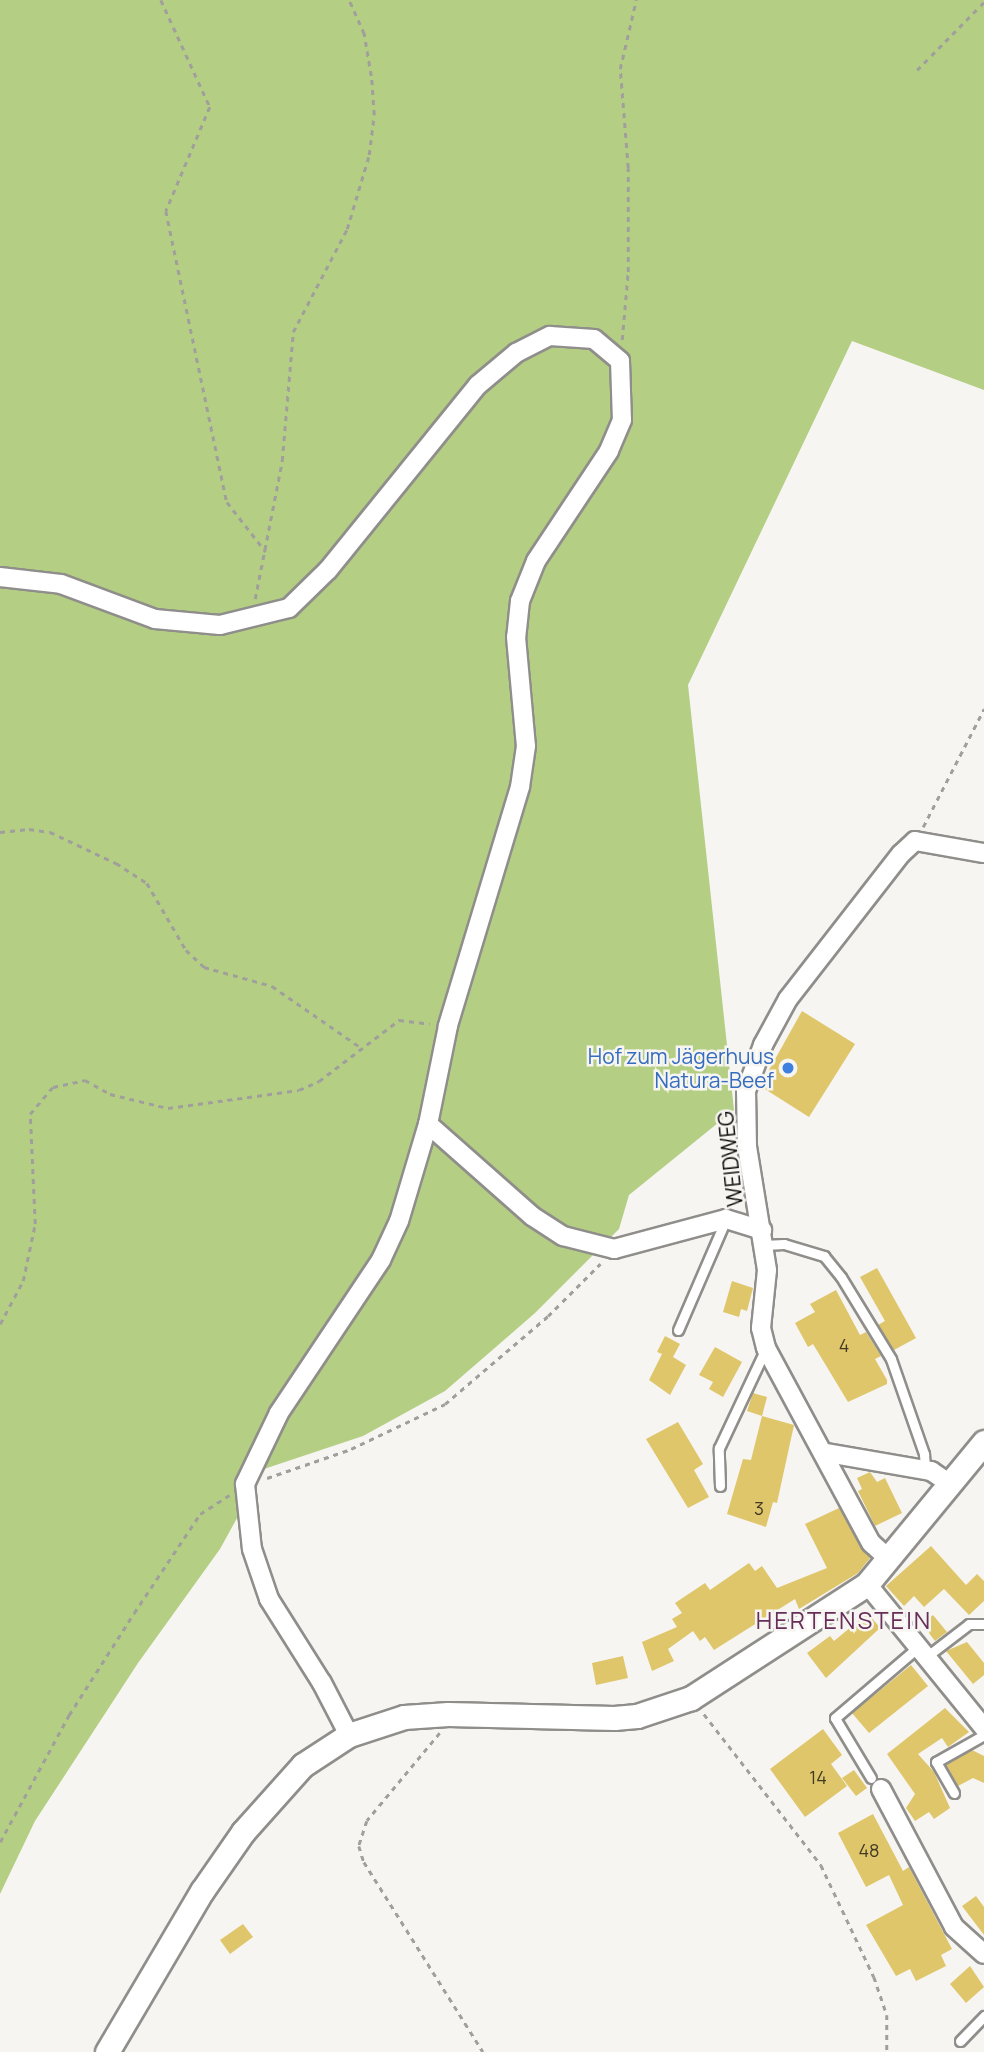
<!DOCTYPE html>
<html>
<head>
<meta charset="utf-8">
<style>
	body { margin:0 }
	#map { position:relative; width:984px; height:2052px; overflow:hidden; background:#f6f5f1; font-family:Manrope,sans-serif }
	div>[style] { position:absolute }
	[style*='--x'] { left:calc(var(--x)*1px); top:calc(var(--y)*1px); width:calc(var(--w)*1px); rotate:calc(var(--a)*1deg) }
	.green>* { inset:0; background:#b4ce84 }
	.building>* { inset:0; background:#dfc66b }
	.path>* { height:2.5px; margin-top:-1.25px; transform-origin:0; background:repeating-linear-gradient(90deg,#a09f9c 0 5px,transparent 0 10px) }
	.roads { filter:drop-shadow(2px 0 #8f8e8b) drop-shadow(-2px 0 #8f8e8b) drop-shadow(0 2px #8f8e8b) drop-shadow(0 -2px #8f8e8b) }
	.service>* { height:9px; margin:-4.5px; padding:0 4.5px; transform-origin:4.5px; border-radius:4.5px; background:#fff }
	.minor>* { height:18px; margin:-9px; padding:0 9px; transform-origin:9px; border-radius:9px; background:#fff }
	.tertiary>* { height:23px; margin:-11.5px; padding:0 11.5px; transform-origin:11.5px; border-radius:11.5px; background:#fff }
	.dots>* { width:19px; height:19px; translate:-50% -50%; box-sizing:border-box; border:4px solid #f6f5f1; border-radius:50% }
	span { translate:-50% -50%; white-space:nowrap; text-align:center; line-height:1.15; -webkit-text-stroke:5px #f6f5f1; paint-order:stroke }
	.number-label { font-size:18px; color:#423b24 }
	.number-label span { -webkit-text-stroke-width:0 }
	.shop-label { font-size:21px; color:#366cbe }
	.right { translate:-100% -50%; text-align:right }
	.street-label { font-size:21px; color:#0d0d0c }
	.quarter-label { font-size:24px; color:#662e59; letter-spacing:2px }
</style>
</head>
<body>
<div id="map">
	<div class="green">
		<i style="clip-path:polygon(0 0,984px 0,984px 390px,852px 341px,688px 685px,734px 1110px,629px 1195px,619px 1229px,535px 1313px,445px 1391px,363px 1436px,264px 1469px,220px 1549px,138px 1663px,35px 1821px,0 1894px)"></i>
	</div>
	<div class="building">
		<i style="clip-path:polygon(802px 1011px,855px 1044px,809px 1117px,760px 1086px)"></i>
		<i style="clip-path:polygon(877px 1268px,916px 1338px,894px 1350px,878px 1325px,885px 1321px,860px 1277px)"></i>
		<i style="clip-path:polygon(732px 1281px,753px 1288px,747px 1311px,741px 1309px,739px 1317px,723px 1312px)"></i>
		<i style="clip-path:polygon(836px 1290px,860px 1335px,866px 1332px,881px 1356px,875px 1359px,887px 1380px,887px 1384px,848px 1402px,813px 1344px,808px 1347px,795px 1323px,815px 1312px,810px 1304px)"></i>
		<i style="clip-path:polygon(665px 1336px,680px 1344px,673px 1357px,686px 1365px,670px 1395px,649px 1380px,662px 1354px,657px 1352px)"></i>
		<i style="clip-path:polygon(715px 1347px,742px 1362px,723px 1397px,709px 1389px,713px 1382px,699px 1375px)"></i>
		<i style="clip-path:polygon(753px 1393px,767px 1397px,762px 1416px,747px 1411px)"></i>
		<i style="clip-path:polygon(762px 1416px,794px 1425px,777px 1503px,773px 1502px,766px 1527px,727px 1514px,743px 1459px,751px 1460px)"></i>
		<i style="clip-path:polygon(678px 1422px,703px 1464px,694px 1470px,709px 1497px,688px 1508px,646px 1439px)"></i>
		<i style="clip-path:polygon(870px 1472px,877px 1482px,885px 1478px,902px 1513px,875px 1526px,858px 1491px,862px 1489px,857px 1478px)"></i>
		<i style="clip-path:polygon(839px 1508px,870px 1558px,858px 1573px,799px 1609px,795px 1599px,714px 1650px,705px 1637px,700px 1641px,693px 1631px,668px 1649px,674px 1661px,652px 1671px,642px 1642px,677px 1627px,672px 1619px,682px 1613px,675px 1603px,705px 1583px,710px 1590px,749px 1563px,755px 1571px,762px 1566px,777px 1588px,827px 1568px,805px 1524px)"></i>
		<i style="clip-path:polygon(931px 1546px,966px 1585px,977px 1574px,984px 1581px,984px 1601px,969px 1615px,944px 1589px,924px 1607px,914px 1596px,904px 1606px,886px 1586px)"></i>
		<i style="clip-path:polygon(868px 1613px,880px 1628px,826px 1678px,807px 1653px,830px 1636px,834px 1641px)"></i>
		<i style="clip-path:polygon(933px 1615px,947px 1632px,935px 1641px,922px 1624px)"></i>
		<i style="clip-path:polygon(967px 1642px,984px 1663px,984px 1675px,973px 1684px,946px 1651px)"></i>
		<i style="clip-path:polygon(623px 1656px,628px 1678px,596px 1685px,592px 1663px)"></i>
		<i style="clip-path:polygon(911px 1665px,928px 1686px,869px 1733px,852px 1713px)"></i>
		<i style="clip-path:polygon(945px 1708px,969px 1732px,948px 1747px,942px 1738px,918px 1754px,934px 1772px,950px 1808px,934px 1819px,929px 1812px,915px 1821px,906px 1808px,915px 1794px,887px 1754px)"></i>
		<i style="clip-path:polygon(823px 1729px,842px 1755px,831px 1764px,847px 1786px,805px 1817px,770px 1769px)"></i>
		<i style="clip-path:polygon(972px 1750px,984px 1756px,984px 1783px,973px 1778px,958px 1786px,946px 1765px)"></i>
		<i style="clip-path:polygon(854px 1770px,867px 1788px,856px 1796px,842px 1778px)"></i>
		<i style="clip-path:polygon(873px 1814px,903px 1871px,909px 1867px,952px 1949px,941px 1955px,946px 1966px,916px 1981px,910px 1969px,896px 1976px,866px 1925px,903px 1905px,889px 1875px,866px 1887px,838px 1833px)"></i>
		<i style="clip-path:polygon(976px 1896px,984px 1907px,984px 1935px,962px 1906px)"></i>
		<i style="clip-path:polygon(243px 1924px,253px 1937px,230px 1954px,220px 1940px)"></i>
		<i style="clip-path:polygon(970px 1966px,984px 1987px,966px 2003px,950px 1984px)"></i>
	</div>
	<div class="path">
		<i style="--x:161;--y:0;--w:118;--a:65.4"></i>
		<i style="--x:210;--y:107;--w:113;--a:112.9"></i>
		<i style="--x:166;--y:211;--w:297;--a:78.2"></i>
		<i style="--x:227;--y:502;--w:63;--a:52"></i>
		<i style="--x:917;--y:70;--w:95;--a:-45.4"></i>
		<i style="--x:622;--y:340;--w:68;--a:-85"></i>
		<i style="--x:628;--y:272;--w:104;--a:-90"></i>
		<i style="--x:628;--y:168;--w:99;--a:-94.6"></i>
		<i style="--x:620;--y:69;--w:71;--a:-76.9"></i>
		<i style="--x:255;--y:599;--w:141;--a:-78.9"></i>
		<i style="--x:282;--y:461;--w:129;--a:-85.1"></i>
		<i style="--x:293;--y:332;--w:116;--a:-62.3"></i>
		<i style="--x:347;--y:229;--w:77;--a:-73.4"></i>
		<i style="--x:369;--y:155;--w:40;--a:-82.9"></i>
		<i style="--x:374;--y:115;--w:39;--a:-94"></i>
		<i style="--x:371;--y:76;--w:43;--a:-99.5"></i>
		<i style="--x:364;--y:34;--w:37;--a:-114"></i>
		<i style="--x:923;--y:827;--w:133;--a:-62.7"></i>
		<i style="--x:0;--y:832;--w:29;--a:-6"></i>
		<i style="--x:29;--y:829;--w:21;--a:8"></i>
		<i style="--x:50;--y:832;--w:73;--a:25.2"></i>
		<i style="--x:116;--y:863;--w:37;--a:33"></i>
		<i style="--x:147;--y:883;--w:78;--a:59.8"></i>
		<i style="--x:186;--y:950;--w:25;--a:43"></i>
		<i style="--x:204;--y:967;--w:71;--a:15.6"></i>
		<i style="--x:272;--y:986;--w:107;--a:34.7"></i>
		<i style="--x:0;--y:1324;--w:49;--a:-61.9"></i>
		<i style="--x:23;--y:1281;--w:58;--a:-78.1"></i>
		<i style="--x:35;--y:1224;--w:110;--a:-92.6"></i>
		<i style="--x:30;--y:1114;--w:35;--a:-50"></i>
		<i style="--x:53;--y:1087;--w:33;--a:-12"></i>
		<i style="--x:85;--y:1080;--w:29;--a:29"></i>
		<i style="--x:110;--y:1094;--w:60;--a:13.6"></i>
		<i style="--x:168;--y:1108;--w:132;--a:-7.8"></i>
		<i style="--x:299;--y:1090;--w:22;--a:-24"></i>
		<i style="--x:319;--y:1081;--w:101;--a:-37.3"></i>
		<i style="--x:399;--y:1020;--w:31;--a:7"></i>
		<i style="--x:267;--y:1478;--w:89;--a:-19"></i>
		<i style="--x:351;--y:1449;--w:104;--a:-25.6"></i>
		<i style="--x:445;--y:1404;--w:135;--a:-40.5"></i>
		<i style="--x:548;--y:1316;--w:74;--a:-45"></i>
		<i style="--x:704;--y:1714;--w:191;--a:52.2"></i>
		<i style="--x:821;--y:1865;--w:124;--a:64.7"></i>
		<i style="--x:874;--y:1977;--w:40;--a:71.1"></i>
		<i style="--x:887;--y:2015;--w:37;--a:90"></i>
		<i style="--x:440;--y:1733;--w:114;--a:129.7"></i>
		<i style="--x:367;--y:1821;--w:26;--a:108"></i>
		<i style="--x:359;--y:1846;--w:17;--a:73"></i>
		<i style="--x:364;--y:1862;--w:224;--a:57.9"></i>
		<i style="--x:0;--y:1842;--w:145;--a:-61.5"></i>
		<i style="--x:69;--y:1715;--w:121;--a:-57.5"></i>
		<i style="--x:134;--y:1613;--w:119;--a:-56.3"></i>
		<i style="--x:200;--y:1514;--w:35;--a:-33"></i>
	</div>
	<div class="roads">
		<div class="service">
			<i style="--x:764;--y:1245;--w:20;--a:-3"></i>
			<i style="--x:784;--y:1244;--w:42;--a:16.7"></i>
			<i style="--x:824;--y:1256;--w:27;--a:51"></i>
			<i style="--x:841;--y:1277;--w:96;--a:58.6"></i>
			<i style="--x:891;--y:1359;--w:101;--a:70.8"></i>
			<i style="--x:924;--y:1454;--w:16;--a:86"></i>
			<i style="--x:678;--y:1330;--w:121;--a:-66.6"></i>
			<i style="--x:720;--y:1486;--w:38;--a:-92"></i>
			<i style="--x:719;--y:1448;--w:110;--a:-64.8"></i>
			<i style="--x:926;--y:1657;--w:54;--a:-37.5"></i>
			<i style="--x:969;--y:1624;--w:15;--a:0"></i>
			<i style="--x:871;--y:1778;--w:70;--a:-121"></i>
			<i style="--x:835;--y:1718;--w:109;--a:-40.5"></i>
			<i style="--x:954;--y:1793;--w:36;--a:-120"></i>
			<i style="--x:936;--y:1762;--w:55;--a:-29.4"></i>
			<i style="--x:960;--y:2041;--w:35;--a:-46"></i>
		</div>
		<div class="minor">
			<i style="--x:0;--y:577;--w:61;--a:6.5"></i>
			<i style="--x:61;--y:584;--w:100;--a:20.4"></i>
			<i style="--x:155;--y:619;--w:65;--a:5.3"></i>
			<i style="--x:220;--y:625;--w:71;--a:-13.8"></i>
			<i style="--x:289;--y:608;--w:54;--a:-44.3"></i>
			<i style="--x:328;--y:570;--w:238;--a:-51"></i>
			<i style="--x:478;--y:385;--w:50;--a:-40.1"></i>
			<i style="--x:516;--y:353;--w:38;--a:-27"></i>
			<i style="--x:550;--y:336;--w:44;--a:3.9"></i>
			<i style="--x:594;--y:339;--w:34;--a:40"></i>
			<i style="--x:620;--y:361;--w:59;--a:88.1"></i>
			<i style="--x:622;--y:420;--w:34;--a:113"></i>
			<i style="--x:609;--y:451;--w:132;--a:123.6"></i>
			<i style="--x:536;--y:561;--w:43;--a:111.8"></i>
			<i style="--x:520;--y:601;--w:36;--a:96"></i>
			<i style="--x:516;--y:637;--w:109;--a:84.8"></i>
			<i style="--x:526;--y:746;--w:41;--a:98.3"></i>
			<i style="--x:520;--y:787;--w:250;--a:106.8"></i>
			<i style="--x:448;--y:1026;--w:100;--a:101.5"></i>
			<i style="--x:428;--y:1124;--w:101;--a:106.6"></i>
			<i style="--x:399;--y:1221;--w:43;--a:114.8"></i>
			<i style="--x:381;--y:1260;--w:184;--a:123.7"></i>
			<i style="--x:279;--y:1413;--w:79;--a:115.6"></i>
			<i style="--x:245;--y:1484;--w:65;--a:83.9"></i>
			<i style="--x:252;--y:1549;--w:53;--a:71.2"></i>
			<i style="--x:269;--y:1599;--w:99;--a:57.8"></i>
			<i style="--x:322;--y:1683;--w:59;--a:62.6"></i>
			<i style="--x:428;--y:1124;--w:139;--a:41.5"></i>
			<i style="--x:532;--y:1216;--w:37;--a:33"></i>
			<i style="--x:563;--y:1236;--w:53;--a:14.3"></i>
			<i style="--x:614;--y:1249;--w:116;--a:-15"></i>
			<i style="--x:726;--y:1219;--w:38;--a:17"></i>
			<i style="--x:827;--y:1453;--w:106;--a:9.8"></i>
			<i style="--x:931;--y:1471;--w:23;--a:34"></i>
			<i style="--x:890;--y:1560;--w:25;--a:-138"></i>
			<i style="--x:871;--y:1543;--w:221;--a:-118.3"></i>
			<i style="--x:766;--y:1348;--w:21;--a:-104"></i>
			<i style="--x:761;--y:1328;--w:58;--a:-84.1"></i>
			<i style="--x:767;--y:1270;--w:125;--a:-99.2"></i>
			<i style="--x:747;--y:1147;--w:56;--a:-91"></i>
			<i style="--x:746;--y:1091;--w:49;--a:-69.7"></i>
			<i style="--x:763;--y:1045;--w:52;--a:-61.5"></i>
			<i style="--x:788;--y:999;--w:184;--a:-52.1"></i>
			<i style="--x:901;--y:854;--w:19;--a:-43"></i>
			<i style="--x:915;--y:841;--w:70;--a:9.9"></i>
			<i style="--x:867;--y:1584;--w:186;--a:50.9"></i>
			<i style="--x:881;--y:1789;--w:156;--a:62.1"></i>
			<i style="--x:954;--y:1927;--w:40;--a:42"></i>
		</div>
		<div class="tertiary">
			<i style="--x:107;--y:2052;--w:187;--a:-59.5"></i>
			<i style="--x:202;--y:1891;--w:72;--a:-55.2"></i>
			<i style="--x:243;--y:1832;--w:90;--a:-48.2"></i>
			<i style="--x:303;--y:1765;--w:55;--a:-33.1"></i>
			<i style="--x:349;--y:1735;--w:58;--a:-18.1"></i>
			<i style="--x:404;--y:1717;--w:44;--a:-3.9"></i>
			<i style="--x:448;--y:1714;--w:166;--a:1.4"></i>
			<i style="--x:614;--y:1718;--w:23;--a:-5"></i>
			<i style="--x:637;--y:1716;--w:57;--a:-18.4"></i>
			<i style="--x:691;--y:1698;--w:210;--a:-32.9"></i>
			<i style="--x:867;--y:1584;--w:184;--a:-50.5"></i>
		</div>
	</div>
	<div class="dots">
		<i style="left:788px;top:1068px;background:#3f7fe0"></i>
	</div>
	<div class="number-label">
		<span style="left:844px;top:1345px">4</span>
		<span style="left:759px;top:1508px">3</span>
		<span style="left:818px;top:1777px">14</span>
		<span style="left:869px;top:1850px">48</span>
	</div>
	<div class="shop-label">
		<span class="right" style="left:774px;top:1068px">Hof zum Jägerhuus<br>Natura-Beef</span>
	</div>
	<div class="street-label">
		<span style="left:730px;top:1159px;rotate:-96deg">WEIDWEG</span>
	</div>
	<div class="quarter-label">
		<span style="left:844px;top:1620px">HERTENSTEIN</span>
	</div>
</div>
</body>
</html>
